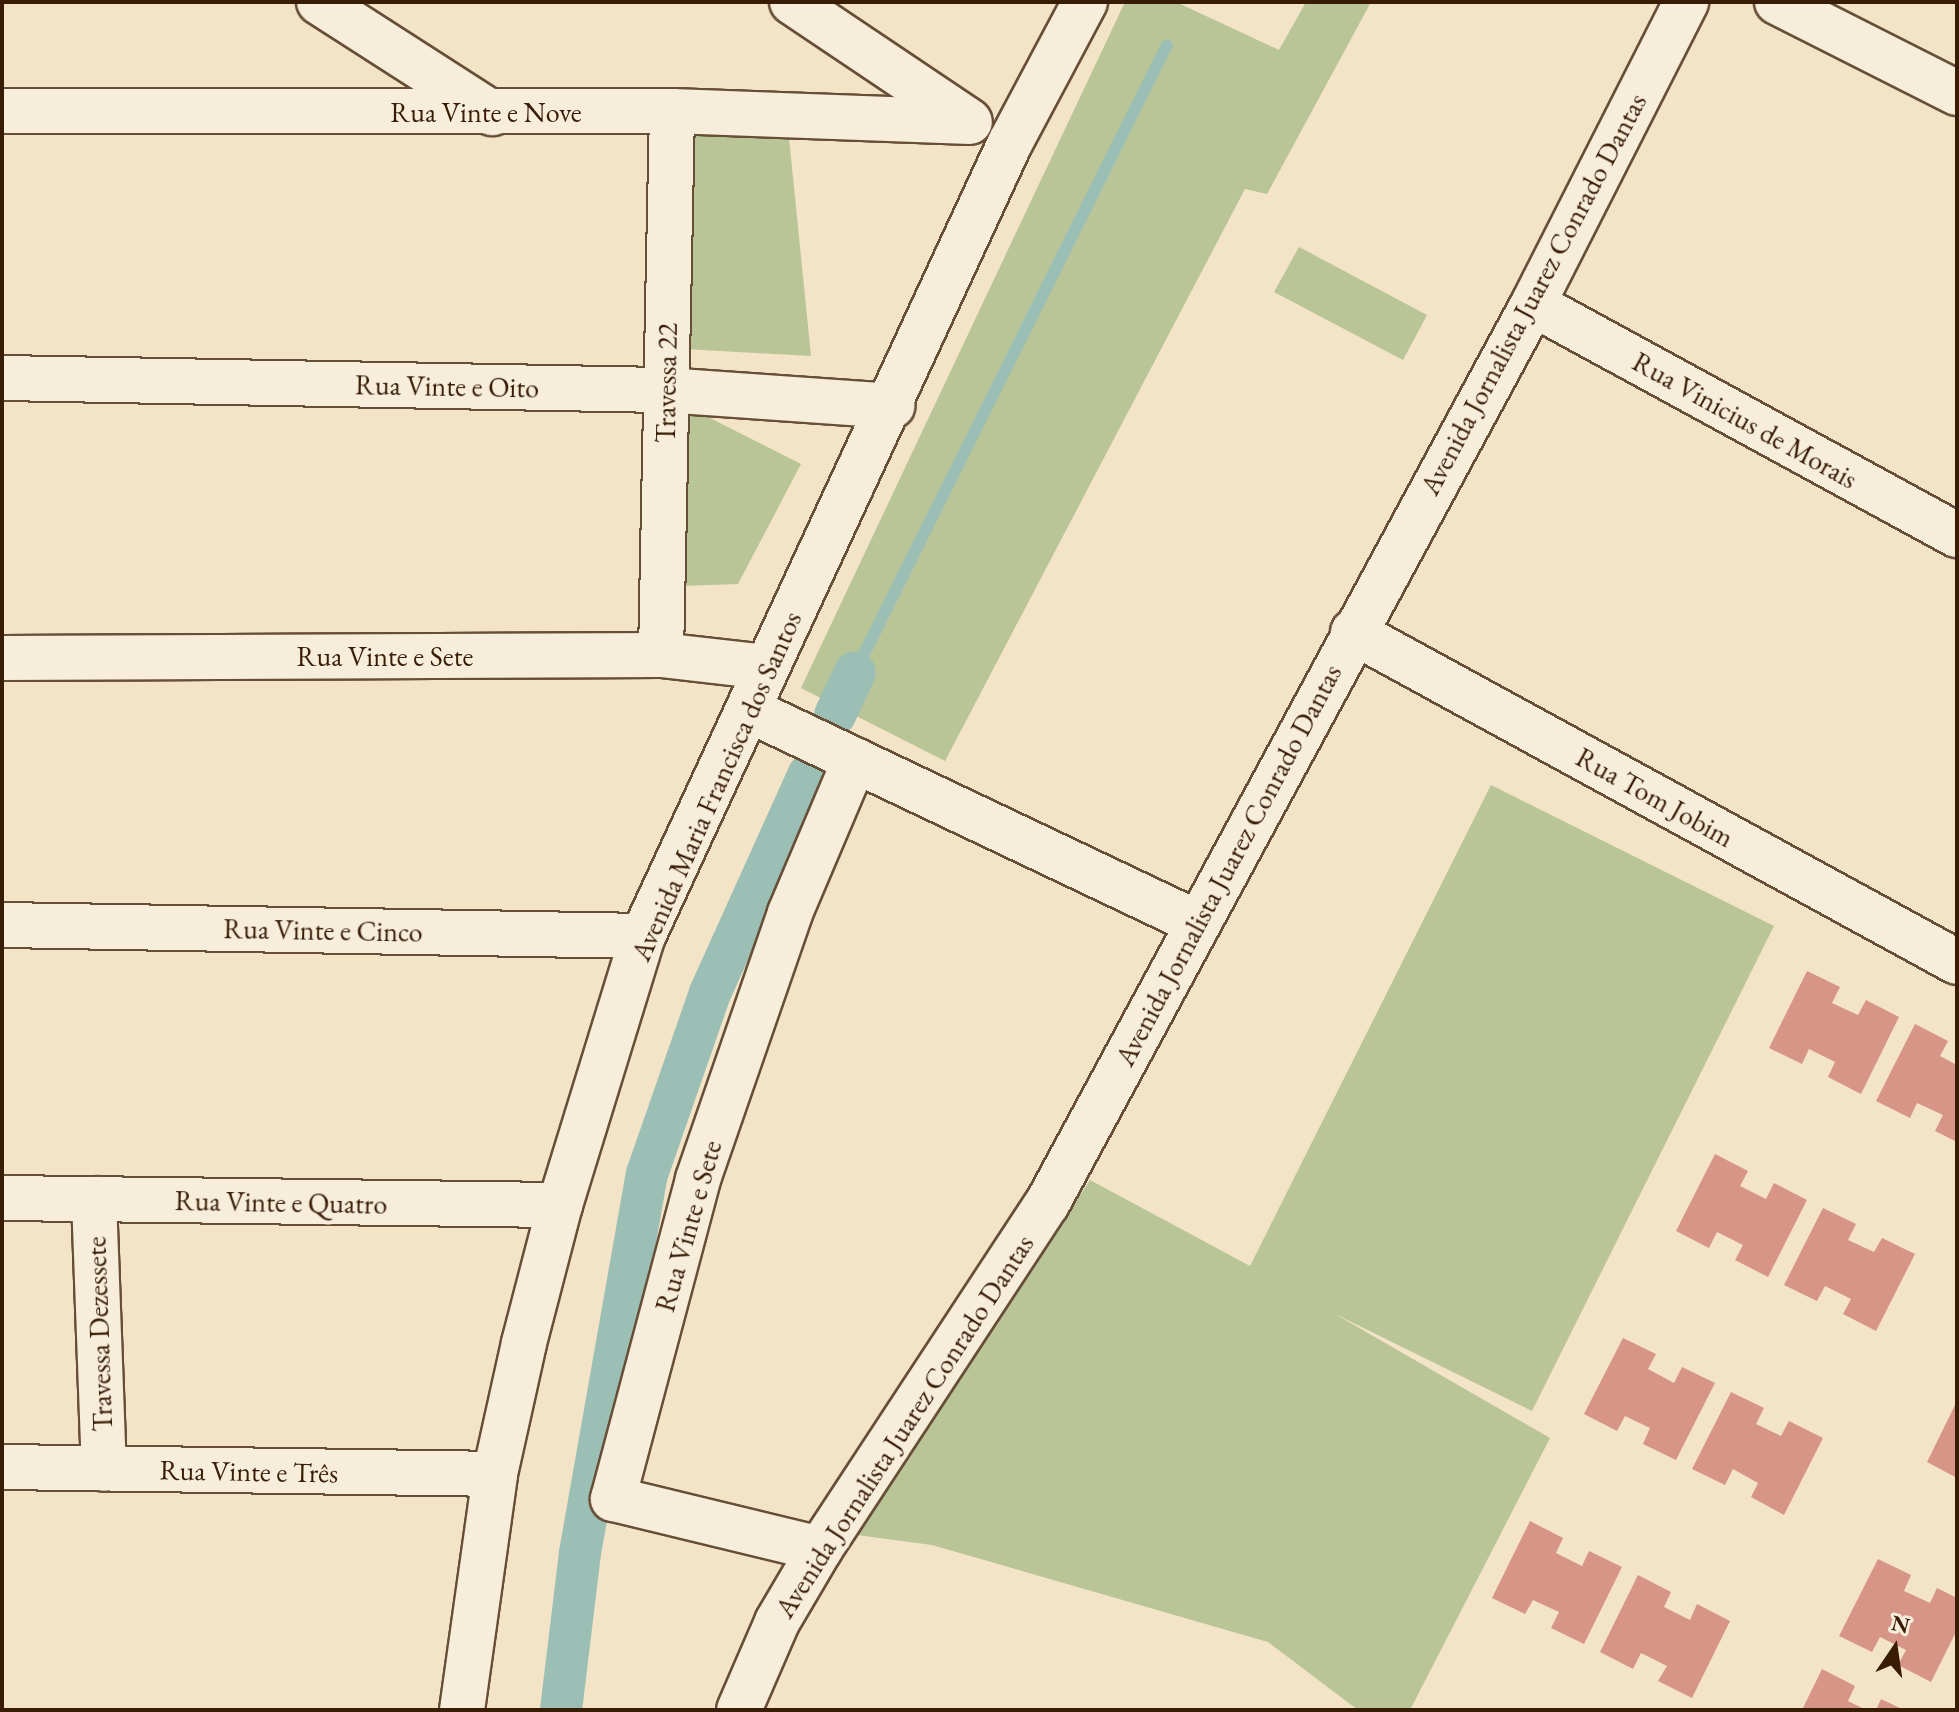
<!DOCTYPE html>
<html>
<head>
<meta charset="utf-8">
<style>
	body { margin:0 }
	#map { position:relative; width:1959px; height:1712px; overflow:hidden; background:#f3e4c7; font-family:"EB Garamond",serif }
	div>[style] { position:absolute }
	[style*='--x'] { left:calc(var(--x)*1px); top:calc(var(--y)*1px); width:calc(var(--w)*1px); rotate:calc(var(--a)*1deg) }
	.green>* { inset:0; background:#b9c497 }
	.stream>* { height:12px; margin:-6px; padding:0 6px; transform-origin:6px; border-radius:6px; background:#9bbfb4 }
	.canal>* { height:42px; margin:-21px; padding:0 21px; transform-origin:21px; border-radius:21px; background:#9bbfb4 }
	.building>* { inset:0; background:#d79587 }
	.roads { filter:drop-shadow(2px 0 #674e36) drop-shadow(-2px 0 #674e36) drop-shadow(0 2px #674e36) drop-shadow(0 -2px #674e36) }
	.minor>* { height:44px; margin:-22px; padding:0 22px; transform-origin:22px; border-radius:22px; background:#f7eddb }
	.secondary>* { height:44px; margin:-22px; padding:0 22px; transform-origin:22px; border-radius:22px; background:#f7eddb }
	span { translate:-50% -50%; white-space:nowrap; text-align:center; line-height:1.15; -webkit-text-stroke:8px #f7eddb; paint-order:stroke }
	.street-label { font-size:28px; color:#381c06 }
	.frame { position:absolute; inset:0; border:4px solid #381c06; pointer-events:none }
	.north { position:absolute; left:1855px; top:1608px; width:80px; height:80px; -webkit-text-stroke:6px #f7eddb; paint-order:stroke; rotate:13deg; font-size:22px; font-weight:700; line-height:32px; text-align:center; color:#381c06 }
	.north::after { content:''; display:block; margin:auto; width:28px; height:36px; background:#381c06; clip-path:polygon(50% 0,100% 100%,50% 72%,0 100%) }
</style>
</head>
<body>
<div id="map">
	<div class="green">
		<i style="clip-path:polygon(1125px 2px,1176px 2px,1279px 50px,1306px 2px,1371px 2px,1267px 194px,1245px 189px,945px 761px,801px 688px)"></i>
		<i style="clip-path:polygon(690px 127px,789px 138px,811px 356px,685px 349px)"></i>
		<i style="clip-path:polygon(1299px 247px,1427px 315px,1403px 360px,1274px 292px)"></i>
		<i style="clip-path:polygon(690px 408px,801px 464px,738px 584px,682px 586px)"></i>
		<i style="clip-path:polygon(1491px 785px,1774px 926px,1532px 1411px,1335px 1314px,1550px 1438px,1410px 1710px,1358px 1710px,1268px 1642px,932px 1545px,857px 1535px,1090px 1180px,1250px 1266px)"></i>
	</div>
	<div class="stream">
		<i style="--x:855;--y:672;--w:700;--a:-63.54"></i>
	</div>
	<div class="canal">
		<i style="--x:835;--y:715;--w:47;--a:-65.1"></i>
		<i style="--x:561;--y:1710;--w:158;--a:-83.1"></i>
		<i style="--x:580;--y:1553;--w:385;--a:-80"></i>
		<i style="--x:647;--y:1174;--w:192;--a:-70.8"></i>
		<i style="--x:710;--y:993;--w:240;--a:-65.7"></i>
	</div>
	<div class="building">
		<i style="clip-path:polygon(1807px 971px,1840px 987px,1832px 1003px,1858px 1015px,1866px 1000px,1899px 1017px,1861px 1094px,1828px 1077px,1835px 1062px,1809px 1049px,1802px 1064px,1769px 1048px)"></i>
		<i style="clip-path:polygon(1915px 1024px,1948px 1041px,1940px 1056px,1957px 1065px,1957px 1142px,1935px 1131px,1943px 1115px,1917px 1103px,1910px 1118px,1876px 1101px)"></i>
		<i style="clip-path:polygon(1715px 1154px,1748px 1171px,1740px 1186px,1766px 1199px,1774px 1183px,1807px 1200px,1768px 1277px,1735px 1260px,1743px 1245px,1717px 1232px,1709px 1248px,1676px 1231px)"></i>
		<i style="clip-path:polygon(1823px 1208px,1856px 1224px,1848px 1240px,1874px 1252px,1882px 1238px,1915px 1254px,1876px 1331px,1843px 1314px,1851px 1299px,1825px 1286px,1817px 1301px,1784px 1285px)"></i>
		<i style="clip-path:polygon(1623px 1338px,1656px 1354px,1648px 1369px,1674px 1383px,1682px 1367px,1715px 1383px,1676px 1460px,1643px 1444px,1650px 1428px,1625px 1416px,1617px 1431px,1584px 1414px)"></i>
		<i style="clip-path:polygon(1731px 1392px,1764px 1408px,1756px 1424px,1781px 1436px,1789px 1421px,1823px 1438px,1784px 1515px,1751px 1497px,1758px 1483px,1733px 1469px,1725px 1485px,1692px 1469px)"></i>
		<i style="clip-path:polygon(1957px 1401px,1957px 1478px,1927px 1462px)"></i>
		<i style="clip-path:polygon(1530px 1521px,1563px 1538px,1556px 1553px,1582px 1566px,1589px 1551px,1622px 1567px,1584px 1644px,1551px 1628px,1559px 1612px,1533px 1600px,1525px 1614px,1492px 1598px)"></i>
		<i style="clip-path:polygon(1878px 1559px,1911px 1575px,1904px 1591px,1930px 1603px,1937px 1588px,1957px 1598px,1957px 1630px,1931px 1682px,1898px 1665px,1906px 1650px,1880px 1637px,1872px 1652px,1839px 1636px)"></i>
		<i style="clip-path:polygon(1638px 1575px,1671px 1592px,1664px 1607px,1690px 1620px,1697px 1604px,1730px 1621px,1692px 1698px,1658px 1681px,1667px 1666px,1641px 1653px,1633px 1669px,1600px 1652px)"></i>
		<i style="clip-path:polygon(1822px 1669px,1855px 1686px,1848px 1701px,1866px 1710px,1802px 1710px)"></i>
		<i style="clip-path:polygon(1881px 1699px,1904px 1710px,1876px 1710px)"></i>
	</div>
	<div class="roads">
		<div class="minor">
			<i style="--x:319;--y:2;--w:206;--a:32.7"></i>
			<i style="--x:792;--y:2;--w:213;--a:33.9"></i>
			<i style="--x:1777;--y:2;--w:202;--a:26.8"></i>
			<i style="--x:2;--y:111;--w:670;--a:0"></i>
			<i style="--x:672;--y:111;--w:298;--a:2.1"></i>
			<i style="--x:1533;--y:304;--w:483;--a:28.6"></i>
			<i style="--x:2;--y:378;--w:663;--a:1.04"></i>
			<i style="--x:665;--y:390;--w:228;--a:4"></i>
			<i style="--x:1353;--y:632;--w:688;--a:28.65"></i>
			<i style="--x:661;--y:655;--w:544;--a:-88.84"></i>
			<i style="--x:2;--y:658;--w:659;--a:-0.26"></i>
			<i style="--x:661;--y:655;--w:107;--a:6.5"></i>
			<i style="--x:749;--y:710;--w:496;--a:25.4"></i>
			<i style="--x:2;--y:925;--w:641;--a:0.98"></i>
			<i style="--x:2;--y:1198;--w:558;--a:0.72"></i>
			<i style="--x:94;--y:1199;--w:270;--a:87.9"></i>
			<i style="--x:2;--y:1467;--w:493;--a:0.8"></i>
			<i style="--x:820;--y:1549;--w:213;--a:-166.4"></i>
			<i style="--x:613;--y:1499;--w:331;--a:-75.1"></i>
			<i style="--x:698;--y:1179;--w:281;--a:-70.9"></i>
			<i style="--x:790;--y:913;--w:166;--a:-67"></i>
			<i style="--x:462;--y:1710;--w:238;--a:-82"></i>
			<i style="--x:495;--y:1474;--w:134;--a:-77.5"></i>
			<i style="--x:524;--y:1343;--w:143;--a:-75.4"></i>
			<i style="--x:560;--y:1205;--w:282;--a:-72.9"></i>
			<i style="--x:643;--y:936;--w:874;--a:-65.17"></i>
			<i style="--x:1010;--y:143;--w:160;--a:-62"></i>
		</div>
		<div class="secondary">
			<i style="--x:739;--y:1710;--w:96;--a:-66.6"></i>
			<i style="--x:777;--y:1622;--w:85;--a:-59.5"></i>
			<i style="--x:820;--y:1549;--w:413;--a:-56.7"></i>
			<i style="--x:1047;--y:1204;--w:1023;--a:-61.63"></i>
			<i style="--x:1533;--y:304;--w:339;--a:-63.1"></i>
		</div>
	</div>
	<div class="street-label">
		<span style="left:486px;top:112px">Rua Vinte e Nove</span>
		<span style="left:1533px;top:294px;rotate:-62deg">Avenida Jornalista Juarez Conrado Dantas</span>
		<span style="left:666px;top:383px;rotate:-89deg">Travessa 22</span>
		<span style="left:447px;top:386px;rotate:1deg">Rua Vinte e Oito</span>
		<span style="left:1745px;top:420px;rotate:29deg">Rua Vinicius de Morais</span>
		<span style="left:385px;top:656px">Rua Vinte e Sete</span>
		<span style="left:716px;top:786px;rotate:-66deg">Avenida Maria Francisca dos Santos</span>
		<span style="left:1655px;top:797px;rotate:29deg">Rua Tom Jobim</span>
		<span style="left:1228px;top:865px;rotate:-62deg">Avenida Jornalista Juarez Conrado Dantas</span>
		<span style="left:323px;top:930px;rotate:1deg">Rua Vinte e Cinco</span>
		<span style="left:281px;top:1202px;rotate:1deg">Rua Vinte e Quatro</span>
		<span style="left:688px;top:1226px;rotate:-74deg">Rua Vinte e Sete</span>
		<span style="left:99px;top:1334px;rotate:-92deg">Travessa Dezessete</span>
		<span style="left:904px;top:1426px;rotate:-57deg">Avenida Jornalista Juarez Conrado Dantas</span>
		<span style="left:249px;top:1471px;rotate:1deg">Rua Vinte e Três</span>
	</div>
	<div class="frame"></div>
	<div class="north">N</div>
</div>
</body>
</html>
